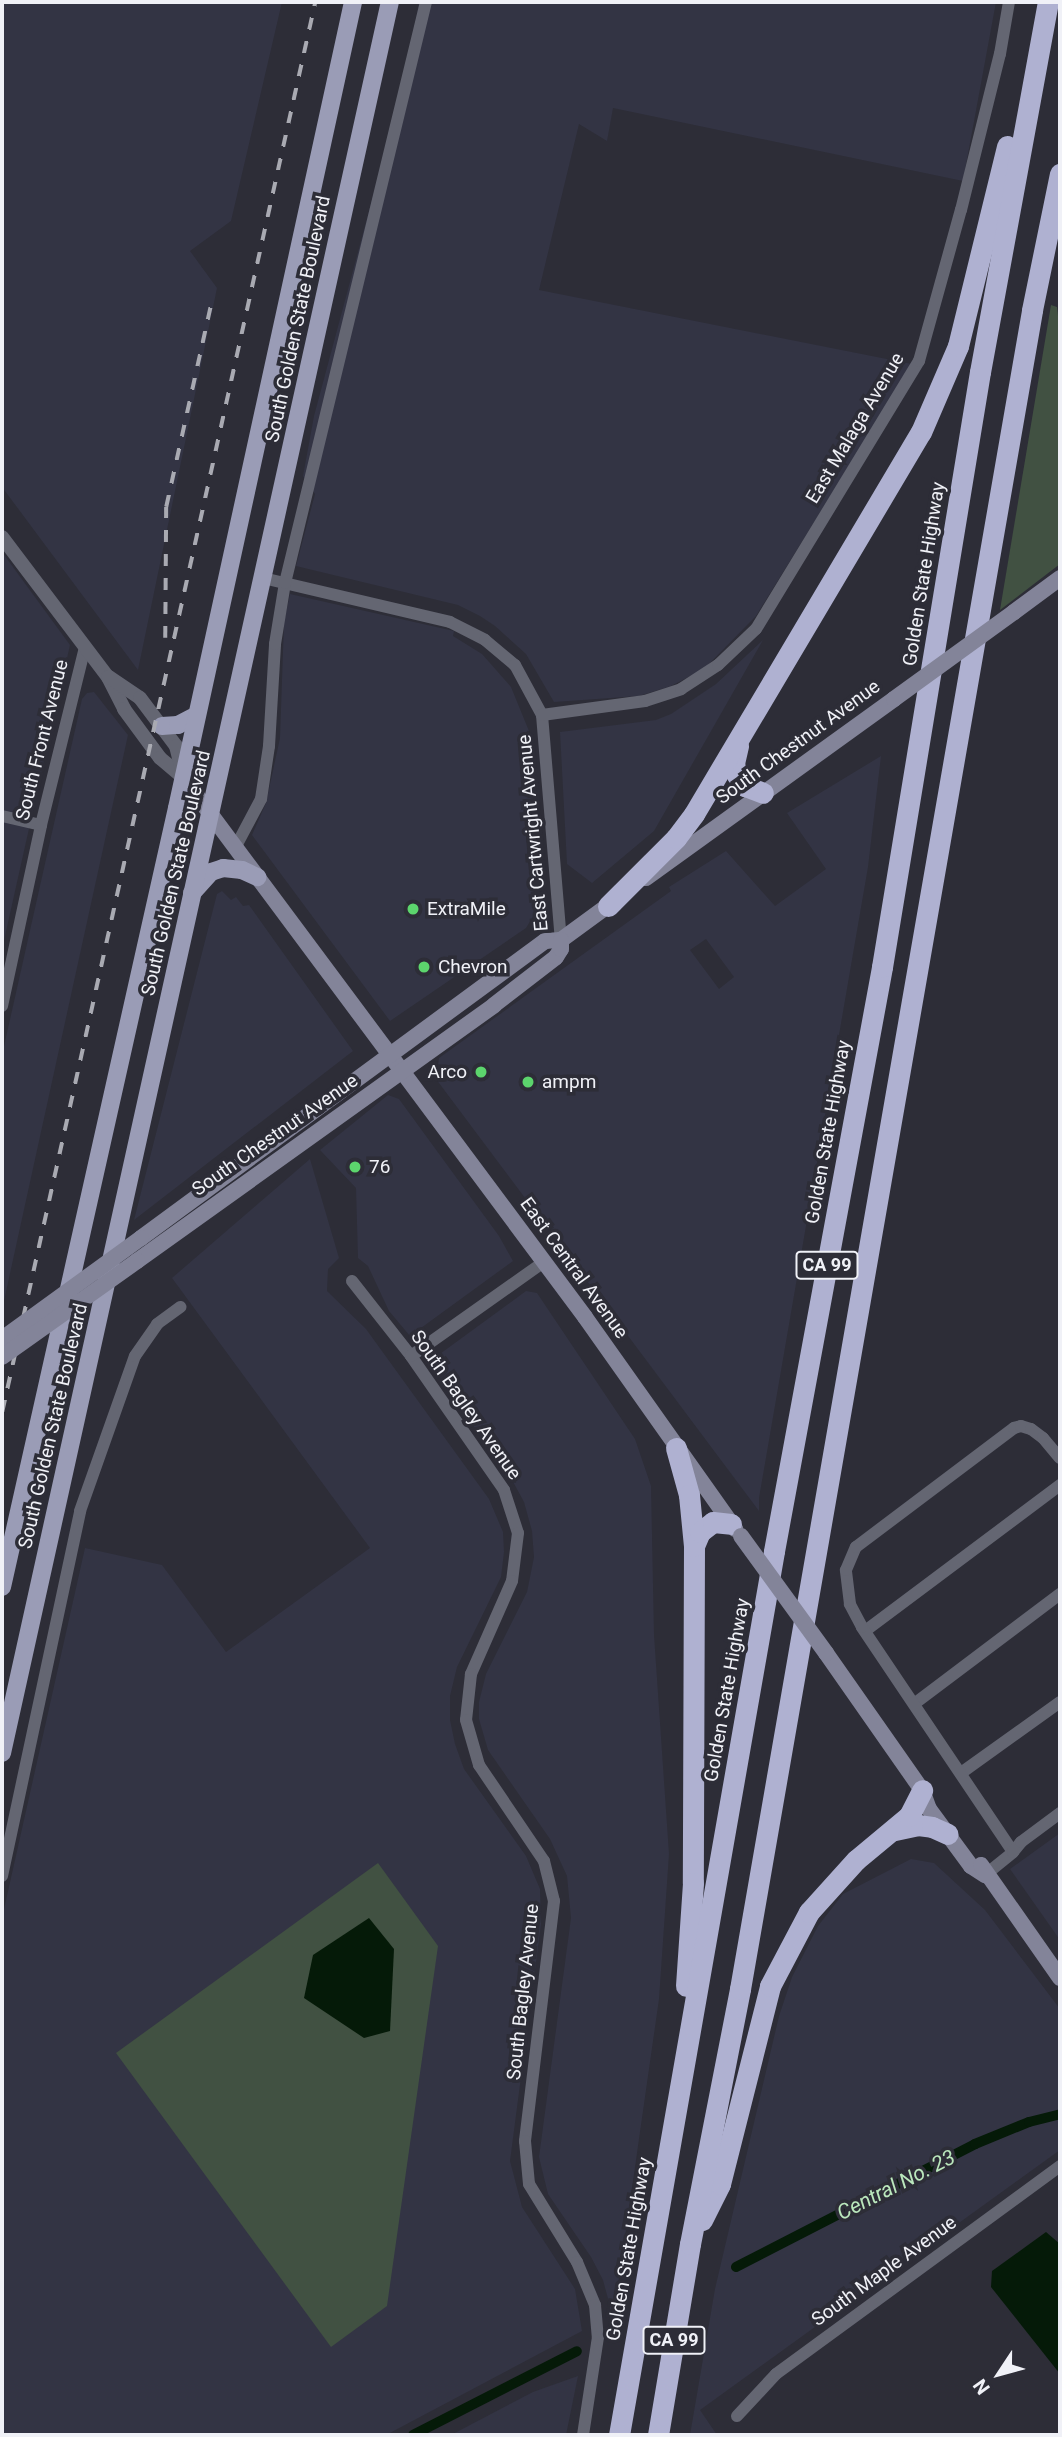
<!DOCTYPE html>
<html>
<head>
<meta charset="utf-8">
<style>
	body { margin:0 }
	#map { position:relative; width:1062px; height:2437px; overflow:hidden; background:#2d2d37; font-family:Roboto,sans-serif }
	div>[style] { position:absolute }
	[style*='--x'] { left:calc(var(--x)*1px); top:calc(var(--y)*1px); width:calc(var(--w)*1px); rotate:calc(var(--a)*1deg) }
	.built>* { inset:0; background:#333444 }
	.green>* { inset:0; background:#415142 }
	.water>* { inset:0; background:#051a08 }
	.canal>* { height:10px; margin:-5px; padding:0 5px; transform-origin:5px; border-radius:5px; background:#051a08 }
	.minor>* { height:12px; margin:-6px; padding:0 6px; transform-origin:6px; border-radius:6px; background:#646672 }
	.tertiary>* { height:14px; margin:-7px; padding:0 7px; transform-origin:7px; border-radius:7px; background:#646672 }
	.secondary>* { height:16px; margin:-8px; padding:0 8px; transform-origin:8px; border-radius:8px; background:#838499 }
	.primary>* { height:18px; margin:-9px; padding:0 9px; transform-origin:9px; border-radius:9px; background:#9a9cb6 }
	.motorway>* { height:21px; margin:-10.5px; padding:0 10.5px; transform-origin:10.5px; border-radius:10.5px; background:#afb1d1 }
	.rail>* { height:3.5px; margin-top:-1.75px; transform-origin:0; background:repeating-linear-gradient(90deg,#a9aab2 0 12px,transparent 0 24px) }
	.secondary-bridge>* { height:16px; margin:-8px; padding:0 8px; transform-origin:8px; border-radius:8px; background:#838499 }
	.dots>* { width:19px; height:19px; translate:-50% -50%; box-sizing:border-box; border:4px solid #2d2d37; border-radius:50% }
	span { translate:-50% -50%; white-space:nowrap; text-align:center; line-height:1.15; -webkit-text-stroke:7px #2d2d37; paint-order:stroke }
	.shield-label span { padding:2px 5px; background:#2d2d37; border:2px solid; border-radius:5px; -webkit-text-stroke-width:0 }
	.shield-label { font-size:18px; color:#f0f1f7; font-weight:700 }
	.street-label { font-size:19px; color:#f0f1f7 }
	.poi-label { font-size:19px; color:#f0f1f7 }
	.left { translate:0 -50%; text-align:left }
	.right { translate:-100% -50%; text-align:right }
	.water-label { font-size:21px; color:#bbe8bd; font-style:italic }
	.frame { position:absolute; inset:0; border:4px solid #f0f1f7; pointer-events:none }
	.north { position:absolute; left:964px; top:2339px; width:70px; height:70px; -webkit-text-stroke:5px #2d2d37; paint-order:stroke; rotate:234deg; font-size:19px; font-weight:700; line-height:28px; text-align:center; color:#f0f1f7 }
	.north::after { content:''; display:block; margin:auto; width:24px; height:32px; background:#f0f1f7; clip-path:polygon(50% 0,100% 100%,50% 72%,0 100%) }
</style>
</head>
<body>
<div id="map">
	<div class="built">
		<i style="clip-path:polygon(2px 2px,282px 2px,231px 221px,190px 251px,217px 288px,138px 670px,2px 487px)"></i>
		<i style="clip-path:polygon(419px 2px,996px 2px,963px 181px,613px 108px,607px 141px,579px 124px,539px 290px,912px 364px,756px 616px,704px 669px,671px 686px,639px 696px,554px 702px,526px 654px,495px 626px,480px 616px,458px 605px,296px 566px,315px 494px,303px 476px,314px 416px,406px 73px)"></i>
		<i style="clip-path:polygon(2px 552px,70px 645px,3px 945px,2px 945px)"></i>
		<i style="clip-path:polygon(290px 594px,454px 631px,453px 636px,482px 654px,511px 687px,529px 731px,540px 905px,526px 928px,390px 1021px,252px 835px,266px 803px,280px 738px,284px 622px)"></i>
		<i style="clip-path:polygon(763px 640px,654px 831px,592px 883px,567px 864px,560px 732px,656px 720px,671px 714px,716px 684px)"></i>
		<i style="clip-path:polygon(94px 692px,128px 735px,2px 1310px,2px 1055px,82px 699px,87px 693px)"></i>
		<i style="clip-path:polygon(evenodd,881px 756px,868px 867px,759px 1498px,759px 1511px,436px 1079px,439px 1058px,671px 891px,669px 887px,726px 851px,775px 906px,826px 869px,787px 813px,881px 756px,706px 939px,734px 977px,719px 989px,690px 950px,706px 939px)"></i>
		<i style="clip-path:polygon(222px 891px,231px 900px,236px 897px,243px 906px,249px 905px,353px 1051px,134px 1220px,217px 894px)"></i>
		<i style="clip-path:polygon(388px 1095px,399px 1099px,499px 1236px,513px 1261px,410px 1336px,389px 1311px,368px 1266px,358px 1258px,356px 1188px,320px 1150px)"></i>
		<i style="clip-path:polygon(310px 1159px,339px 1258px,328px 1269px,327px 1291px,366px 1329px,489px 1499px,503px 1532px,504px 1552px,501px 1577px,457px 1667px,450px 1696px,450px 1720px,455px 1744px,464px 1769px,526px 1856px,540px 1889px,541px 1924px,510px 2161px,522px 2207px,575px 2289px,582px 2331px,386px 2435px,2px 2435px,2px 1918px,85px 1548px,162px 1565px,226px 1652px,370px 1548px,172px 1278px)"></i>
		<i style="clip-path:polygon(526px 1291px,537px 1293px,635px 1439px,651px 1486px,654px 1635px,669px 1854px,659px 1999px,611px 2335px,610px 2306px,603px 2280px,591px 2257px,548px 2194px,539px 2157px,571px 1918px,567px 1876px,550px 1839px,488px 1750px,479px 1719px,479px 1702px,486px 1674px,527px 1592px,534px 1557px,532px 1531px,524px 1502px,511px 1478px,430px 1366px,433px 1359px)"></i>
		<i style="clip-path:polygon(1060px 1833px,1060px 1940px,1010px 1869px)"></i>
		<i style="clip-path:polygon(911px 1859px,934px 1863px,985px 1910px,1060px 2009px,1060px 2150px,700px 2410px,717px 2435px,690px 2435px,715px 2289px,779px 2016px,792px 1977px,818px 1926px,843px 1894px)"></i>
		<i style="clip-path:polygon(578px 2376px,566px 2435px,451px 2435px,533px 2392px)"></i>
	</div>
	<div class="green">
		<i style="clip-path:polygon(1051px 305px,1057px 307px,1060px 332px,1060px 564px,1000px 610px)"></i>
		<i style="clip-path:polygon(378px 1863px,438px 1946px,387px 2306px,331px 2347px,116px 2053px)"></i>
	</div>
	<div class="water">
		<i style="clip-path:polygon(369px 1918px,394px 1949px,390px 2031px,364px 2038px,304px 1998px,313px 1955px)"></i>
		<i style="clip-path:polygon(1046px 2232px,1060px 2244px,1060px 2374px,991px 2287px,992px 2271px)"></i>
	</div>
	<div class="canal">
		<i style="--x:736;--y:2267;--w:269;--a:-27.2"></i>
		<i style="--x:975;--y:2144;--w:58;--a:-22.2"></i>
		<i style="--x:1029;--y:2122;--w:32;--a:-14"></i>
		<i style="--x:413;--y:2435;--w:184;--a:-27.1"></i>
	</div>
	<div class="minor">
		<i style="--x:263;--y:578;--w:192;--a:13.2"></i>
		<i style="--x:450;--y:622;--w:39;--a:27"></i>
		<i style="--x:485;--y:640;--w:39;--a:40"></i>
		<i style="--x:515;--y:665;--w:57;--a:61.6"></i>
		<i style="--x:542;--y:715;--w:226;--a:85.2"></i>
		<i style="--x:542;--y:715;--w:104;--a:-7.7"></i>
		<i style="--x:645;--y:701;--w:38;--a:-18"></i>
		<i style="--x:681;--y:689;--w:44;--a:-33"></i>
		<i style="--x:718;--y:665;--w:52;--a:-43.5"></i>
		<i style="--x:756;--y:629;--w:314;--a:-58.7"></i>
		<i style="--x:919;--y:361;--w:157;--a:-74.5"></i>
		<i style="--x:961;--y:210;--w:161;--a:-76"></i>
		<i style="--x:1000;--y:54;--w:53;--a:-80.2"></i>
		<i style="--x:2;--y:816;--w:40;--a:13"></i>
		<i style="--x:235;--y:848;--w:55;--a:-62"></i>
		<i style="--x:261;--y:799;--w:54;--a:-81.4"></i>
		<i style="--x:269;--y:746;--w:102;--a:-86.6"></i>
		<i style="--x:275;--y:644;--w:62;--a:-80.7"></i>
		<i style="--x:285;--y:583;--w:598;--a:-76.36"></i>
		<i style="--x:2;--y:1006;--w:185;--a:-77.8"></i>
		<i style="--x:41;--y:825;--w:183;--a:-76.1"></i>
		<i style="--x:352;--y:1281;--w:95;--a:51.8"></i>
		<i style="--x:411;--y:1356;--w:163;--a:55.2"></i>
		<i style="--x:504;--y:1490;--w:45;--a:72"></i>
		<i style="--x:518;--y:1533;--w:48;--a:97.1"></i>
		<i style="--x:512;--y:1581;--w:102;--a:113.8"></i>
		<i style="--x:471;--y:1674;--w:46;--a:96.2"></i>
		<i style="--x:466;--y:1720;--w:47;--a:73.9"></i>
		<i style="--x:479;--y:1765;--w:116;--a:55.9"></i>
		<i style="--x:544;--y:1861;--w:41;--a:76"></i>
		<i style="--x:554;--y:1901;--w:242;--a:96.9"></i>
		<i style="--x:525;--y:2141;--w:43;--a:84.7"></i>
		<i style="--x:529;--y:2184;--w:92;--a:58.4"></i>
		<i style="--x:577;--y:2262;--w:47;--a:67.3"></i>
		<i style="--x:595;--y:2305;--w:32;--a:85"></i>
		<i style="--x:598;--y:2337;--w:99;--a:98.7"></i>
		<i style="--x:411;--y:1356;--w:163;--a:-35.3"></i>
		<i style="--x:865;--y:1631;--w:244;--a:-36.8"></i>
		<i style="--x:914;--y:1704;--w:183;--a:-37"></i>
		<i style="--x:961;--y:1773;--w:122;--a:-35.6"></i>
		<i style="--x:1013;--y:1852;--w:271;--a:-123.9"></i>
		<i style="--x:862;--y:1627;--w:26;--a:-118"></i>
		<i style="--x:850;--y:1604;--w:34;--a:-97"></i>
		<i style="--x:846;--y:1570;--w:25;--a:-67"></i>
		<i style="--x:856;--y:1547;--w:198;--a:-37"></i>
		<i style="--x:1014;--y:1428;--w:7;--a:-16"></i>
		<i style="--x:1021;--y:1426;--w:10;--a:17"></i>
		<i style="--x:1031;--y:1429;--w:15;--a:37"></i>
		<i style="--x:1043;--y:1438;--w:26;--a:50"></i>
		<i style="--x:985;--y:1875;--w:36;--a:-39"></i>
		<i style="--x:1013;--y:1852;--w:13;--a:-51"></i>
		<i style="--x:1021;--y:1842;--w:49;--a:-36.6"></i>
		<i style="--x:2;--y:1876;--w:373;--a:-77.9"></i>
		<i style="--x:80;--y:1511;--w:164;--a:-70.5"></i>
		<i style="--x:135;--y:1356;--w:39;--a:-55"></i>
		<i style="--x:157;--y:1324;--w:29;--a:-36"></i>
		<i style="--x:737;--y:2416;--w:57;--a:-47.1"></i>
		<i style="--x:776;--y:2374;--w:352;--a:-36.2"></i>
	</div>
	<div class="tertiary">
		<i style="--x:2;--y:537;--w:176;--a:52.9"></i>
		<i style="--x:108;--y:677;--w:36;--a:63"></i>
		<i style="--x:124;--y:709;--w:61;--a:53.7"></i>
		<i style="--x:160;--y:758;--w:30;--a:40"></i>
		<i style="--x:109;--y:677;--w:37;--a:34"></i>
		<i style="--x:140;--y:698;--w:60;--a:53.1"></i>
		<i style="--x:176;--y:746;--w:30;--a:76"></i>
	</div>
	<div class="secondary">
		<i style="--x:1014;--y:612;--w:57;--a:-36.5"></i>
		<i style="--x:183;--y:777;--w:673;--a:53.33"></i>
		<i style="--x:585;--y:1317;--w:260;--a:54.7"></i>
		<i style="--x:646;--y:878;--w:306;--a:-35.8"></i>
		<i style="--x:141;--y:1238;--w:501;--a:-36.32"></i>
		<i style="--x:545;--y:941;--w:16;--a:-4"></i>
		<i style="--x:561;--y:940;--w:69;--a:-36.2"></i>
		<i style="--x:137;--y:1261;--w:439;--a:-35.6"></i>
		<i style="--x:494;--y:1005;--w:78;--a:-37.7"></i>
		<i style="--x:556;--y:957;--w:9;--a:-58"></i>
		<i style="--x:561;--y:949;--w:9;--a:-90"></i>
		<i style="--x:826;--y:1653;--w:167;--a:55"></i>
		<i style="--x:922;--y:1790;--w:20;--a:70"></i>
		<i style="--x:929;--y:1809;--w:71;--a:53.6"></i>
		<i style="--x:971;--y:1866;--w:17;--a:33"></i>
		<i style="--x:981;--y:1865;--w:138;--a:55"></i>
	</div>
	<div class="primary">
		<i style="--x:162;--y:726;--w:16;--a:-4"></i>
		<i style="--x:178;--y:725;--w:19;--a:-28"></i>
		<i style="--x:192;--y:893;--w:28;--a:-48"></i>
		<i style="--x:211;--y:872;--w:13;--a:-18"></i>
		<i style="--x:223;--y:868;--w:19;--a:6"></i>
		<i style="--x:242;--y:870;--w:17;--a:25"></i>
		<i style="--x:2;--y:1587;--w:798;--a:-77.34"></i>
		<i style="--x:177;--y:808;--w:825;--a:-77.68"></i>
		<i style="--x:2;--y:1753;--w:1793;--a:-77.51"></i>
	</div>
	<div class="motorway">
		<i style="--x:738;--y:746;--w:18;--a:103"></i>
		<i style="--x:734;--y:764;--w:11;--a:75"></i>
		<i style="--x:737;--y:775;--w:14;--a:54"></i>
		<i style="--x:745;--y:786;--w:19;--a:21"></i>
		<i style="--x:608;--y:906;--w:96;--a:-45"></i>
		<i style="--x:676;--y:838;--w:30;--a:-53"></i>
		<i style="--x:694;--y:814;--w:444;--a:-59.3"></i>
		<i style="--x:921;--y:432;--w:94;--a:-66.7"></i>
		<i style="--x:958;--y:346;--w:206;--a:-76.2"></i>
		<i style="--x:676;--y:1448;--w:49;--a:74.5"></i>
		<i style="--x:689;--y:1495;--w:51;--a:84.4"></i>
		<i style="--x:694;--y:1546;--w:337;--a:90.2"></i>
		<i style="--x:693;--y:1883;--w:103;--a:93.9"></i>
		<i style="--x:694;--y:1546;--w:15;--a:-67"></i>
		<i style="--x:700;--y:1532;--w:16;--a:-38"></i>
		<i style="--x:713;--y:1522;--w:18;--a:6"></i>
		<i style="--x:895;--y:1830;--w:24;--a:-12"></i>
		<i style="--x:918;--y:1825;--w:14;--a:8"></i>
		<i style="--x:932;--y:1827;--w:17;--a:24"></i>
		<i style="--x:702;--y:2220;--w:40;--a:-63.4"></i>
		<i style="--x:720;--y:2184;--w:204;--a:-75.8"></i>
		<i style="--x:770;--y:1986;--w:84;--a:-62.2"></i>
		<i style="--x:809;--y:1912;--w:70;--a:-47.9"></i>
		<i style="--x:856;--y:1860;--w:69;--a:-39.7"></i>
		<i style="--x:909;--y:1816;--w:29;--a:-63"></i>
		<i style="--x:619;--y:2435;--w:897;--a:-80.05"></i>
		<i style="--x:774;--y:1551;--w:594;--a:-79.52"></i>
		<i style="--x:882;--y:967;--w:603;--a:-80.65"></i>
		<i style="--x:980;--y:372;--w:376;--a:-79.6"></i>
		<i style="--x:658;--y:2435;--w:194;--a:-80.5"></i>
		<i style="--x:690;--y:2244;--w:260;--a:-78.9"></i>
		<i style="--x:740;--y:1989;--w:1704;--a:-80.13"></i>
		<i style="--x:1032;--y:310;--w:139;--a:-78.4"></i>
	</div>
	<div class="rail">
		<i style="--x:165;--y:638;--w:131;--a:-89.6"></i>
		<i style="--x:166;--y:507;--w:213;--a:-77.5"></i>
		<i style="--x:2;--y:1412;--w:1444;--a:-77.48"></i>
	</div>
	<div class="secondary-bridge">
		<i style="--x:894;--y:699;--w:148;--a:-35.9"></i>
		<i style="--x:2;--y:1339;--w:172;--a:-36"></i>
		<i style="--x:2;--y:1357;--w:166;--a:-35.4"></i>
		<i style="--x:741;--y:1536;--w:145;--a:54"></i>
	</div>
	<div class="dots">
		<i style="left:413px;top:909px;background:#5cd56d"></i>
		<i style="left:424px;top:967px;background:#5cd56d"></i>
		<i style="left:481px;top:1072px;background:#5cd56d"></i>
		<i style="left:528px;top:1082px;background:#5cd56d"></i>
		<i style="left:355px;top:1167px;background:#5cd56d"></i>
	</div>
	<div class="shield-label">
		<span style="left:827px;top:1265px">CA 99</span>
		<span style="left:674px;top:2340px">CA 99</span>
	</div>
	<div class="street-label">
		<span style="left:298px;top:319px;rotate:-78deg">South Golden State Boulevard</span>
		<span style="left:855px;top:428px;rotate:-59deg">East Malaga Avenue</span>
		<span style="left:924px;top:574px;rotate:-81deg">Golden State Highway</span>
		<span style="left:42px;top:740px;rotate:-76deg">South Front Avenue</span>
		<span style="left:798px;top:742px;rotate:-36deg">South Chestnut Avenue</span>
		<span style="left:533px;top:833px;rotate:-95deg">East Cartwright Avenue</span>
		<span style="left:176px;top:873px;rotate:-77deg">South Golden State Boulevard</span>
		<span style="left:828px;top:1132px;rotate:-80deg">Golden State Highway</span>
		<span style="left:275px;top:1135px;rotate:-35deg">South Chestnut Avenue</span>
		<span style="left:574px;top:1268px;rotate:54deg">East Central Avenue</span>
		<span style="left:466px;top:1405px;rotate:55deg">South Bagley Avenue</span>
		<span style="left:53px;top:1426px;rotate:-77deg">South Golden State Boulevard</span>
		<span style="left:727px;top:1690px;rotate:-80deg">Golden State Highway</span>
		<span style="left:523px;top:1992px;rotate:-84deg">South Bagley Avenue</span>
		<span style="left:629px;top:2249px;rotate:-80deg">Golden State Highway</span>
		<span style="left:884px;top:2271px;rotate:-36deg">South Maple Avenue</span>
	</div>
	<div class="poi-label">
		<span class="left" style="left:427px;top:909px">ExtraMile</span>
		<span class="left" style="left:438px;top:967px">Chevron</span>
		<span class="right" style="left:467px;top:1072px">Arco</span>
		<span class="left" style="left:542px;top:1082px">ampm</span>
		<span class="left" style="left:369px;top:1167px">76</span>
	</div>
	<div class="water-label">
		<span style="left:896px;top:2185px;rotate:-27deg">Central No. 23</span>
	</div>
	<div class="frame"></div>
	<div class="north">N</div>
</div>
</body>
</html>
